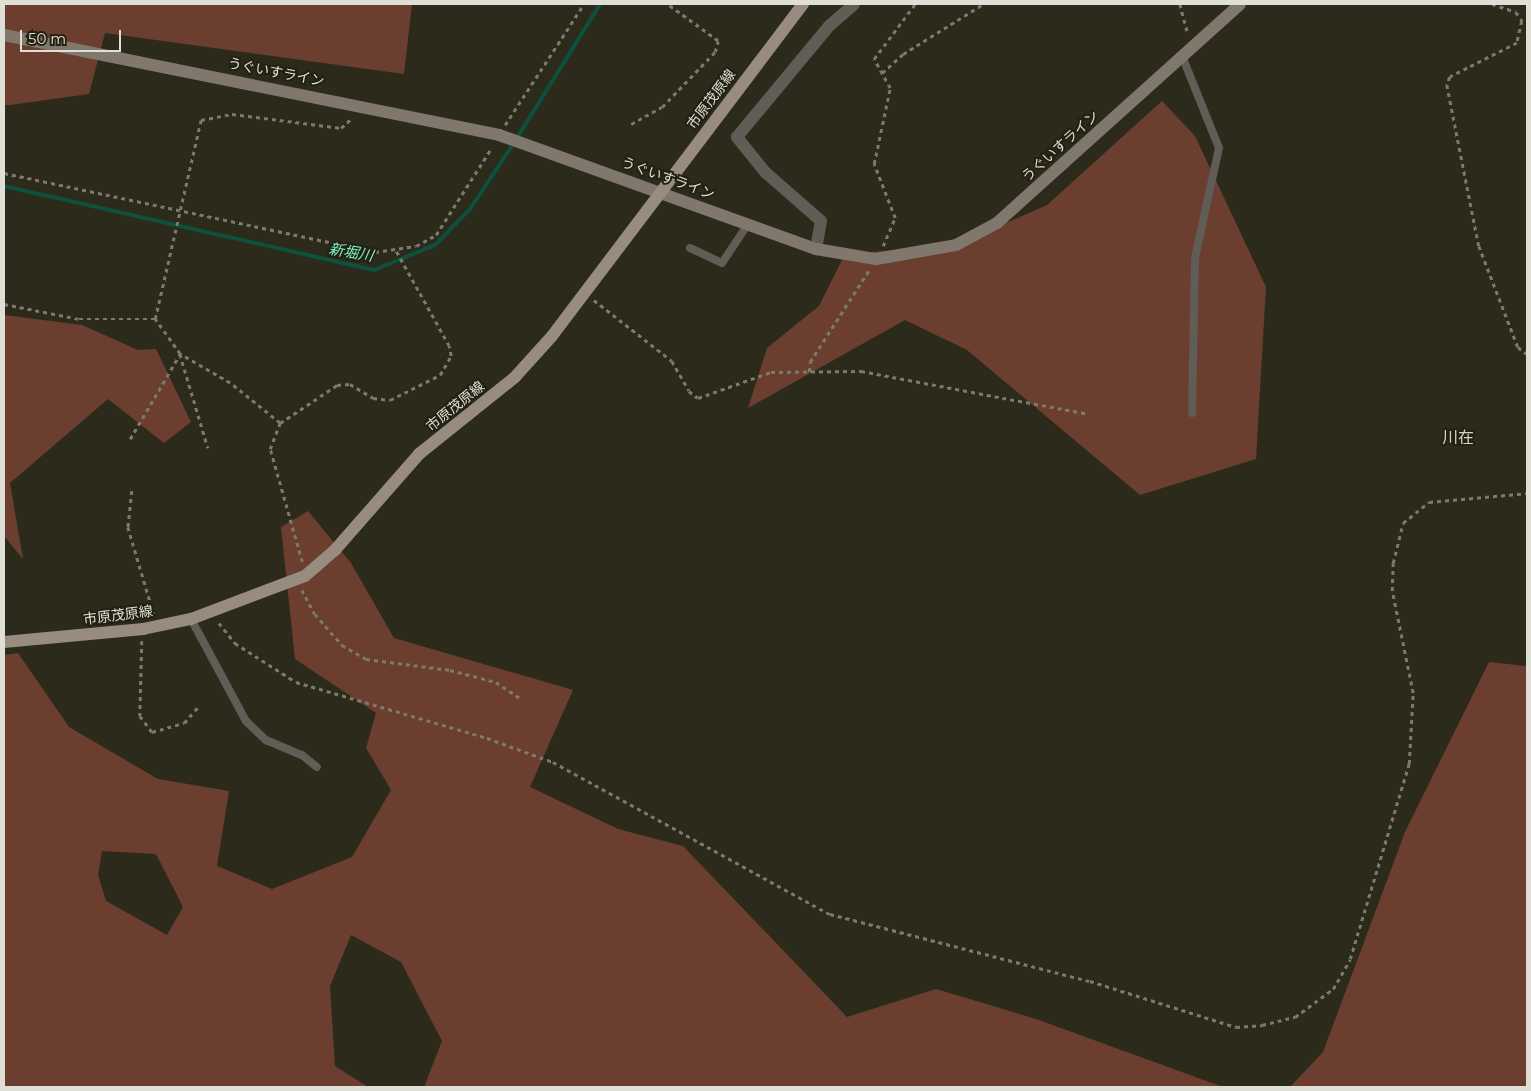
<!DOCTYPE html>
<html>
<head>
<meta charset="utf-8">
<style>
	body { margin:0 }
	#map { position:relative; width:1531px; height:1091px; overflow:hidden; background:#2c2b1b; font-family:Montserrat,"Noto Sans JP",sans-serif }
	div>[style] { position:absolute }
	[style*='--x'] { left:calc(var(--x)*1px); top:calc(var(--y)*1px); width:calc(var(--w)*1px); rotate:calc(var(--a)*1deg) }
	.green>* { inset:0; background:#6b3e30 }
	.stream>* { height:4px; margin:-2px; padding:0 2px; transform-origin:2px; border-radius:2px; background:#0c503d }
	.path>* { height:2.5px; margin-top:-1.25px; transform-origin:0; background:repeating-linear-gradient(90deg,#7b7a6d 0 4px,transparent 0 8px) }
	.lane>* { height:8px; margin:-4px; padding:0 4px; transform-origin:4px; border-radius:4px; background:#615c55 }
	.street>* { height:12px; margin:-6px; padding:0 6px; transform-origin:6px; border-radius:6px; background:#615c55 }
	.secondary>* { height:12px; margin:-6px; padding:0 6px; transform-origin:6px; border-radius:6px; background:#80776d }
	.primary>* { height:12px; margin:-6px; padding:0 6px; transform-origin:6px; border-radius:6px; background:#988c80 }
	span { translate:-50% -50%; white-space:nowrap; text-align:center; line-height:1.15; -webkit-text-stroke:4px #222112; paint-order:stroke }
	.street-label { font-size:14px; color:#e0dfd5 }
	.water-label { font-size:15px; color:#7df0c9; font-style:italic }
	.quarter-label { font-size:16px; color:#d7d5c1 }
	.frame { position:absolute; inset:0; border:5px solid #e0dfd5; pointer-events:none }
	.scale { position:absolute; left:20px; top:30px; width:101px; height:22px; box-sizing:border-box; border:2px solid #e0dfd5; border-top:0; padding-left:6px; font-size:15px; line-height:18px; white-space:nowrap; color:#e0dfd5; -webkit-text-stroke:4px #222112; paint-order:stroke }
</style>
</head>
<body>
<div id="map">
	<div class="green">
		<i style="clip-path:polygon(4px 4px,412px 4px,404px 74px,105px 33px,89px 94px,10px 105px,4px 105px)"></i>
		<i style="clip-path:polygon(1162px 101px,1195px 136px,1266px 287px,1256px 459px,1140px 495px,967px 350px,905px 320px,748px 408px,767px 348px,819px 306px,845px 254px,956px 245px,1047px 205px)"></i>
		<i style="clip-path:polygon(4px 315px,82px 325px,138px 350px,156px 349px,191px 422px,164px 443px,108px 399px,10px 483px,23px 559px,4px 536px)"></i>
		<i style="clip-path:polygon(evenodd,308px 511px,351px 563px,394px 638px,573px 690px,530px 787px,618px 829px,683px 846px,847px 1017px,936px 989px,1036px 1019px,1223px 1087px,424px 1087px,442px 1041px,401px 962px,351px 935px,330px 986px,335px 1066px,368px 1087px,4px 1087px,4px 655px,18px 653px,69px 727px,158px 779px,229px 791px,217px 866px,272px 889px,352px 857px,391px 790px,366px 748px,376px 713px,295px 659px,281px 527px,308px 511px,102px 851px,156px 854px,183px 907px,167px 935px,106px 901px,98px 875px,102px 851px)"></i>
		<i style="clip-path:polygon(1489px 662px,1527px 666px,1527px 1087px,1290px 1087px,1323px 1052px,1405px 832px)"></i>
	</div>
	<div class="stream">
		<i style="--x:517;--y:138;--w:158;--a:-58.2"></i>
		<i style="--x:4;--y:186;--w:379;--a:12.8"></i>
		<i style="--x:374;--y:270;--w:66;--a:-22.3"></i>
		<i style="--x:435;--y:245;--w:50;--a:-45.8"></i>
		<i style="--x:470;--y:209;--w:78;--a:-56.5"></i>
	</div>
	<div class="path">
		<i style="--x:1180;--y:4;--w:30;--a:75"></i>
		<i style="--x:1492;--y:4;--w:25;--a:18"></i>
		<i style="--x:1516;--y:12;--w:11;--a:56"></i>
		<i style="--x:1522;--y:21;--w:23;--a:103"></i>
		<i style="--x:1517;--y:43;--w:75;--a:153.1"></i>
		<i style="--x:1450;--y:77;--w:9;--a:111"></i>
		<i style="--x:1447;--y:85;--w:164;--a:78.8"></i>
		<i style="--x:1479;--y:246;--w:108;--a:68.9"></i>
		<i style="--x:1518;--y:347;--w:11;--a:38"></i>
		<i style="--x:882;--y:73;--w:28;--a:-42"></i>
		<i style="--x:903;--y:54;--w:94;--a:-32"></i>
		<i style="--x:631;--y:124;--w:35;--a:-29"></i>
		<i style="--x:662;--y:107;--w:76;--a:-46.1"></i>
		<i style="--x:715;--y:52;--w:11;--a:-75"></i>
		<i style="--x:718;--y:41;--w:63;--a:-144"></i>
		<i style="--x:505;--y:125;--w:145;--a:-56.9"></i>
		<i style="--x:4;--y:173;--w:379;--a:12"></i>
		<i style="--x:375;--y:252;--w:41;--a:-8.3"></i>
		<i style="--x:416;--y:246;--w:23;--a:-29"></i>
		<i style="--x:436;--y:235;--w:104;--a:-57.5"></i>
		<i style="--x:883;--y:246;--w:30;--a:-67"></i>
		<i style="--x:895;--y:218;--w:58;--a:-111.3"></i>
		<i style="--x:874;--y:164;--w:78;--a:-78.1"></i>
		<i style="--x:890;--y:88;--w:33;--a:-119"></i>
		<i style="--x:874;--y:59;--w:69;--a:-53.3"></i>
		<i style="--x:594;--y:300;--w:99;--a:38"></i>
		<i style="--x:672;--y:361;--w:34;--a:60"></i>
		<i style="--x:689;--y:391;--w:11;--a:38"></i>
		<i style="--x:698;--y:398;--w:77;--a:-19.6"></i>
		<i style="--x:771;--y:372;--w:90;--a:-0.6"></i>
		<i style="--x:861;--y:371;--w:232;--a:10.7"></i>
		<i style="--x:4;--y:304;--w:76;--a:11.3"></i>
		<i style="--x:79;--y:319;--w:76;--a:0"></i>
		<i style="--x:180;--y:354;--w:98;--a:73.4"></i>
		<i style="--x:809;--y:372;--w:10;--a:-84"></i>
		<i style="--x:810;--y:362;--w:109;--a:-57.3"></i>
		<i style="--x:280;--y:423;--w:69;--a:-33.7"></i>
		<i style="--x:337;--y:385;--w:13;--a:-4"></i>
		<i style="--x:350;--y:384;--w:27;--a:31"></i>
		<i style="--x:373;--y:398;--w:17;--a:7"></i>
		<i style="--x:390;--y:400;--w:56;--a:-26.6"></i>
		<i style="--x:440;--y:375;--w:22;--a:-60"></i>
		<i style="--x:451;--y:356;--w:10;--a:-101"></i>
		<i style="--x:449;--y:346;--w:109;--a:-119.2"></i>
		<i style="--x:130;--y:439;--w:99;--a:-59.5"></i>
		<i style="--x:132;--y:491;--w:36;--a:96"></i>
		<i style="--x:128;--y:527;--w:92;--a:73.5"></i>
		<i style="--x:302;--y:562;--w:117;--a:-105.8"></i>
		<i style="--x:270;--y:449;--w:28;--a:-69"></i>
		<i style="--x:280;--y:423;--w:64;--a:-141.3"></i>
		<i style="--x:230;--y:383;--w:58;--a:-149.9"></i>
		<i style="--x:180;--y:354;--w:43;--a:-125.5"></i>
		<i style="--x:155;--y:319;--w:204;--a:-77"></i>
		<i style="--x:201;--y:120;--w:32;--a:-11"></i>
		<i style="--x:232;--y:114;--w:110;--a:7.3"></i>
		<i style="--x:341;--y:128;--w:13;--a:-42"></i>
		<i style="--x:302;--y:590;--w:27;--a:62"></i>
		<i style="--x:315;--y:614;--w:41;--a:48.9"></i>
		<i style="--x:342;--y:645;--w:28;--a:30"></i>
		<i style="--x:366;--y:659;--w:85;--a:7.5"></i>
		<i style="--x:450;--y:670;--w:48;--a:14.6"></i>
		<i style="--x:496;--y:682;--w:32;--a:34"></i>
		<i style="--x:219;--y:623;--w:26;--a:51"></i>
		<i style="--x:235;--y:643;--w:72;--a:32.6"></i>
		<i style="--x:296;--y:682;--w:199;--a:16.3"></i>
		<i style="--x:487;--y:738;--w:70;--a:20"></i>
		<i style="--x:553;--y:762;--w:316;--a:28.8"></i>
		<i style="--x:830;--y:914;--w:268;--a:14.5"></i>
		<i style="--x:1090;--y:981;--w:153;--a:17.5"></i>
		<i style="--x:1236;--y:1027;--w:26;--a:-4"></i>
		<i style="--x:1262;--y:1025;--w:34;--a:-14"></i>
		<i style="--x:1295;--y:1017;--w:47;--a:-36.4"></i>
		<i style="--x:1333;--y:989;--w:34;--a:-60"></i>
		<i style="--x:1350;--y:959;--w:204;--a:-73.2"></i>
		<i style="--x:1409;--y:764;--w:71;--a:-86.8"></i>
		<i style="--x:1413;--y:693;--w:104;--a:-101.6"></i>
		<i style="--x:1392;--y:591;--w:28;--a:-88"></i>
		<i style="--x:1393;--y:563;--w:41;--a:-76"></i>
		<i style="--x:1403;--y:523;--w:33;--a:-39"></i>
		<i style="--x:1429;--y:502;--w:98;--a:-5.2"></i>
		<i style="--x:142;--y:641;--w:75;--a:91.5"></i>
		<i style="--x:140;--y:716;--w:20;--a:53"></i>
		<i style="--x:152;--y:732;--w:33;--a:-16"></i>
		<i style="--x:184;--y:723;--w:23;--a:-49"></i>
	</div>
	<div class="lane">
		<i style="--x:1182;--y:56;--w:99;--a:68.1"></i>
		<i style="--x:1219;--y:148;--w:113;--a:102.3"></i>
		<i style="--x:1195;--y:258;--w:155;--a:91.1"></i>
		<i style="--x:690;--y:248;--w:35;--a:25"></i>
		<i style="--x:722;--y:263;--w:47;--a:-56.3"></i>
		<i style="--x:191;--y:619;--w:116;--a:61.7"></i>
		<i style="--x:246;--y:721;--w:28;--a:44"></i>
		<i style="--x:266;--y:740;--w:39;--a:23"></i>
		<i style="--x:302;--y:755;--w:19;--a:39"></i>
	</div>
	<div class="street">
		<i style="--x:816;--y:249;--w:28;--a:-80"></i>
		<i style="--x:821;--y:221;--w:74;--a:-138.8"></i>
		<i style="--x:765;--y:172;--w:45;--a:-128.7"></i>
		<i style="--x:737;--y:137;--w:144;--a:-50.3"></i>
		<i style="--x:829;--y:26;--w:33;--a:-41"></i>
	</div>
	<div class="secondary">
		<i style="--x:4;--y:35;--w:505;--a:11.42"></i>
		<i style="--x:499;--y:135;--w:337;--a:19.8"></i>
		<i style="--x:816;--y:249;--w:61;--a:9.5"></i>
		<i style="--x:876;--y:259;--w:81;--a:-9.9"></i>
		<i style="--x:956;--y:245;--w:47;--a:-28.2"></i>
		<i style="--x:997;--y:223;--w:327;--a:-42"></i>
	</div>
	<div class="primary">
		<i style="--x:4;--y:642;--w:140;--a:-5.3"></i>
		<i style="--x:143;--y:629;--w:49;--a:-11.8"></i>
		<i style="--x:191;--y:619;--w:122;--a:-20.7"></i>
		<i style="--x:305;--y:576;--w:40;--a:-41"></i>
		<i style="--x:335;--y:550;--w:128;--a:-48.8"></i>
		<i style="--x:419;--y:454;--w:123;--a:-38.7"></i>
		<i style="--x:515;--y:377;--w:55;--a:-47.9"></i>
		<i style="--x:552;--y:336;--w:416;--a:-52.9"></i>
	</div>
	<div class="street-label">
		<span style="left:276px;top:72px;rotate:11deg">うぐいすライン</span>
		<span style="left:711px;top:99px;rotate:-53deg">市原茂原線</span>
		<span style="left:1060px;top:146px;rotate:-42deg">うぐいすライン</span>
		<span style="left:668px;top:178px;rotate:20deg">うぐいすライン</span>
		<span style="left:455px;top:406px;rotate:-39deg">市原茂原線</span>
		<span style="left:118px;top:615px;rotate:-7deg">市原茂原線</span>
	</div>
	<div class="water-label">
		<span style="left:351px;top:252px;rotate:10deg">新堀川</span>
	</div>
	<div class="quarter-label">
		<span style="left:1458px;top:438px">川在</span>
	</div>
	<div class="frame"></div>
	<div class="scale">50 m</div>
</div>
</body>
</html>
